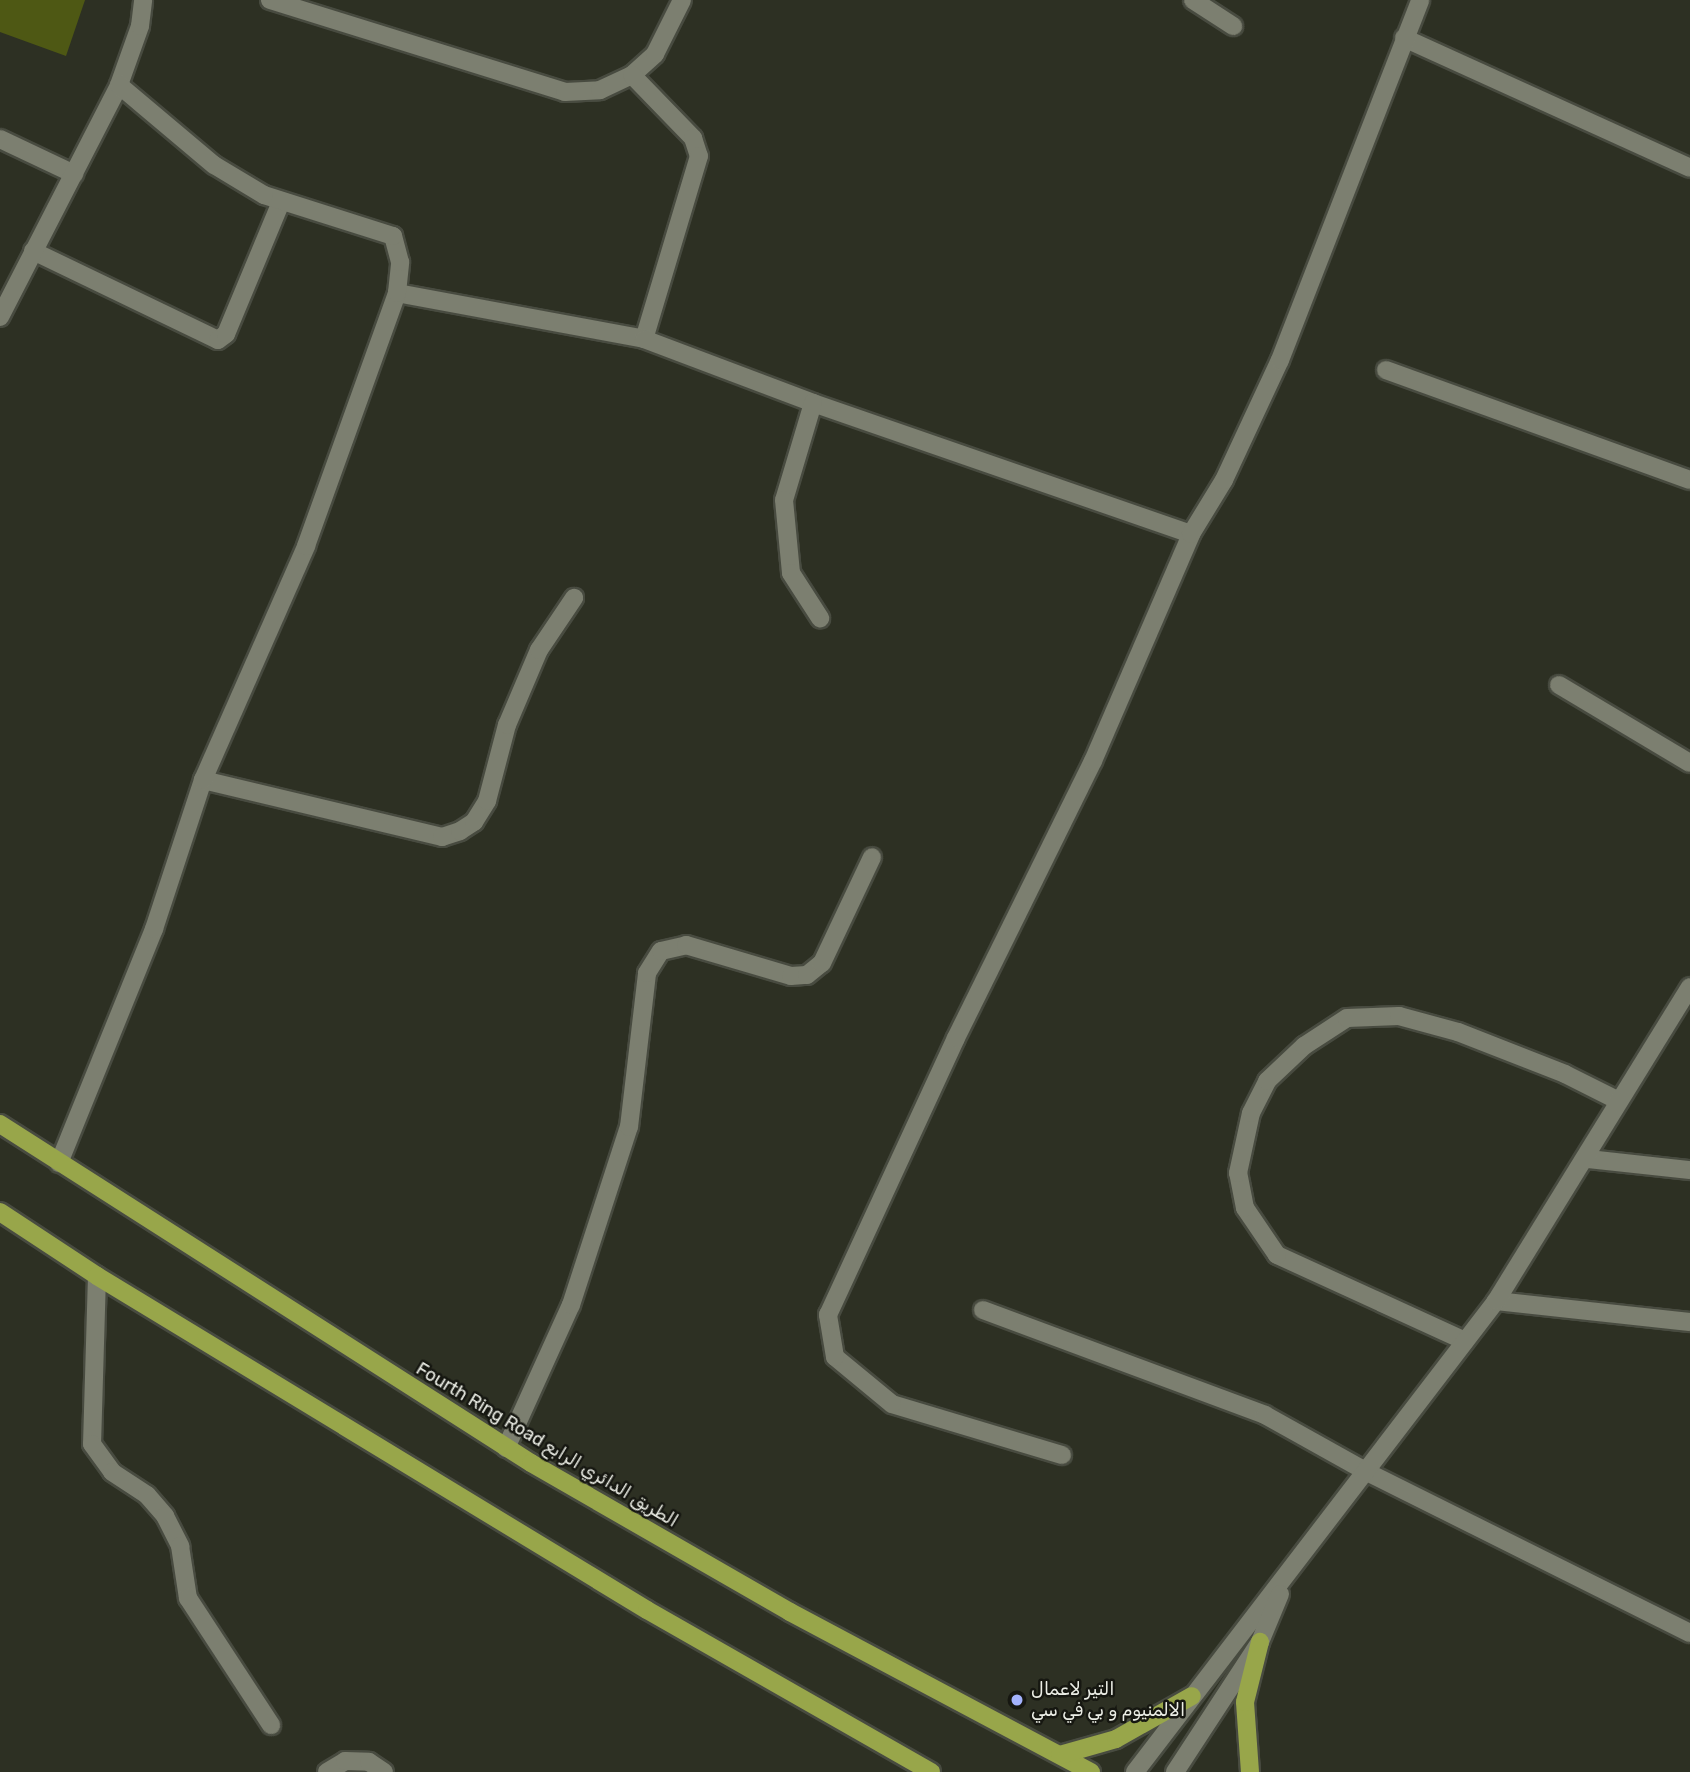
<!DOCTYPE html>
<html>
<head>
<meta charset="utf-8">
<style>
	body { margin:0 }
	#map { position:relative; width:1690px; height:1772px; overflow:hidden; background:#2d3023; font-family:Rubik,"Noto Sans Arabic",sans-serif }
	div>[style] { position:absolute }
	[style*='--x'] { left:calc(var(--x)*1px); top:calc(var(--y)*1px); width:calc(var(--w)*1px); rotate:calc(var(--a)*1deg) }
	.building>* { inset:0; background:#4e5814 }
	.roads { filter:drop-shadow(2px 0 #484b40) drop-shadow(-2px 0 #484b40) drop-shadow(0 2px #484b40) drop-shadow(0 -2px #484b40) }
	.minor>* { height:18px; margin:-9px; padding:0 9px; transform-origin:9px; border-radius:9px; background:#7c7f70 }
	.major>* { height:18px; margin:-9px; padding:0 9px; transform-origin:9px; border-radius:9px; background:#98a64a }
	.dots>* { width:19px; height:19px; translate:-50% -50%; box-sizing:border-box; border:4px solid #161711; border-radius:50% }
	span { translate:-50% -50%; white-space:nowrap; text-align:center; line-height:1.15; -webkit-text-stroke:5px #161711; paint-order:stroke }
	.street-label { font-size:18px; color:#ebede5 }
	.poi-label { font-size:18px; color:#ebede5 }
	.left { translate:0 -50%; text-align:left }
</style>
</head>
<body>
<div id="map">
	<div class="building">
		<i style="clip-path:polygon(0 0,85px 0,66px 56px,0 32px)"></i>
	</div>
	<div class="roads">
		<div class="minor">
			<i style="--x:270;--y:0;--w:309;--a:17.3"></i>
			<i style="--x:565;--y:92;--w:35;--a:-3"></i>
			<i style="--x:600;--y:90;--w:35;--a:-25"></i>
			<i style="--x:632;--y:75;--w:31;--a:-42"></i>
			<i style="--x:655;--y:54;--w:60;--a:-63.4"></i>
			<i style="--x:1193;--y:0;--w:48;--a:33"></i>
			<i style="--x:1404;--y:38;--w:314;--a:24.4"></i>
			<i style="--x:632;--y:75;--w:88;--a:45.9"></i>
			<i style="--x:693;--y:138;--w:19;--a:72"></i>
			<i style="--x:699;--y:156;--w:191;--a:106.7"></i>
			<i style="--x:0;--y:139;--w:82;--a:25.3"></i>
			<i style="--x:33;--y:251;--w:205;--a:25.7"></i>
			<i style="--x:218;--y:340;--w:10;--a:-37"></i>
			<i style="--x:226;--y:334;--w:143;--a:-67.4"></i>
			<i style="--x:397;--y:293;--w:251;--a:10.5"></i>
			<i style="--x:644;--y:339;--w:181;--a:20.7"></i>
			<i style="--x:813;--y:403;--w:400;--a:19.1"></i>
			<i style="--x:0;--y:317;--w:261;--a:-62.8"></i>
			<i style="--x:119;--y:85;--w:63;--a:-70.4"></i>
			<i style="--x:140;--y:26;--w:26;--a:-83"></i>
			<i style="--x:1386;--y:370;--w:323;--a:19.9"></i>
			<i style="--x:813;--y:403;--w:101;--a:106.6"></i>
			<i style="--x:784;--y:500;--w:73;--a:84.5"></i>
			<i style="--x:791;--y:573;--w:54;--a:57.2"></i>
			<i style="--x:1559;--y:685;--w:152;--a:30.8"></i>
			<i style="--x:203;--y:780;--w:246;--a:13.4"></i>
			<i style="--x:442;--y:837;--w:19;--a:-18"></i>
			<i style="--x:460;--y:831;--w:17;--a:-33"></i>
			<i style="--x:474;--y:822;--w:25;--a:-58"></i>
			<i style="--x:487;--y:801;--w:79;--a:-75.3"></i>
			<i style="--x:507;--y:725;--w:82;--a:-66.9"></i>
			<i style="--x:539;--y:650;--w:63;--a:-56.1"></i>
			<i style="--x:1588;--y:1159;--w:103;--a:6.2"></i>
			<i style="--x:59;--y:1163;--w:253;--a:-67.9"></i>
			<i style="--x:154;--y:929;--w:157;--a:-71.8"></i>
			<i style="--x:203;--y:780;--w:256;--a:-66.2"></i>
			<i style="--x:306;--y:546;--w:269;--a:-70.2"></i>
			<i style="--x:397;--y:293;--w:31;--a:-84"></i>
			<i style="--x:400;--y:262;--w:27;--a:-105"></i>
			<i style="--x:393;--y:236;--w:135;--a:-162.4"></i>
			<i style="--x:264;--y:195;--w:58;--a:-149"></i>
			<i style="--x:214;--y:165;--w:124;--a:-139.9"></i>
			<i style="--x:97;--y:1276;--w:168;--a:91.7"></i>
			<i style="--x:92;--y:1444;--w:34;--a:54"></i>
			<i style="--x:112;--y:1472;--w:42;--a:33.3"></i>
			<i style="--x:147;--y:1495;--w:28;--a:49"></i>
			<i style="--x:165;--y:1516;--w:34;--a:63"></i>
			<i style="--x:180;--y:1546;--w:53;--a:81.3"></i>
			<i style="--x:188;--y:1598;--w:152;--a:56.8"></i>
			<i style="--x:1496;--y:1301;--w:195;--a:6.2"></i>
			<i style="--x:983;--y:1310;--w:301;--a:20.4"></i>
			<i style="--x:1265;--y:1415;--w:117;--a:29.2"></i>
			<i style="--x:1367;--y:1472;--w:361;--a:26.5"></i>
			<i style="--x:1465;--y:1341;--w:207;--a:-155.4"></i>
			<i style="--x:1277;--y:1255;--w:57;--a:-124.2"></i>
			<i style="--x:1245;--y:1208;--w:36;--a:-101"></i>
			<i style="--x:1238;--y:1173;--w:61;--a:-77.8"></i>
			<i style="--x:1251;--y:1113;--w:36;--a:-63"></i>
			<i style="--x:1267;--y:1081;--w:51;--a:-43.4"></i>
			<i style="--x:1304;--y:1046;--w:51;--a:-33.1"></i>
			<i style="--x:1347;--y:1018;--w:52;--a:-2.2"></i>
			<i style="--x:1399;--y:1016;--w:61;--a:15.2"></i>
			<i style="--x:1458;--y:1032;--w:115;--a:21.4"></i>
			<i style="--x:1565;--y:1074;--w:60;--a:26.6"></i>
			<i style="--x:506;--y:1448;--w:157;--a:-65.6"></i>
			<i style="--x:571;--y:1305;--w:187;--a:-72"></i>
			<i style="--x:629;--y:1127;--w:155;--a:-83.3"></i>
			<i style="--x:647;--y:973;--w:26;--a:-58"></i>
			<i style="--x:661;--y:951;--w:26;--a:-13"></i>
			<i style="--x:686;--y:945;--w:109;--a:16.4"></i>
			<i style="--x:791;--y:976;--w:16;--a:-4"></i>
			<i style="--x:807;--y:975;--w:19;--a:-39"></i>
			<i style="--x:822;--y:963;--w:117;--a:-64.7"></i>
			<i style="--x:1062;--y:1455;--w:177;--a:-163.3"></i>
			<i style="--x:892;--y:1404;--w:74;--a:-140.5"></i>
			<i style="--x:835;--y:1357;--w:43;--a:-99.5"></i>
			<i style="--x:828;--y:1315;--w:305;--a:-65.2"></i>
			<i style="--x:956;--y:1038;--w:309;--a:-63.7"></i>
			<i style="--x:1093;--y:761;--w:247;--a:-66.6"></i>
			<i style="--x:1191;--y:534;--w:63;--a:-58.6"></i>
			<i style="--x:1224;--y:480;--w:132;--a:-65"></i>
			<i style="--x:1280;--y:360;--w:386;--a:-68.7"></i>
			<i style="--x:327;--y:1772;--w:21;--a:-31"></i>
			<i style="--x:345;--y:1761;--w:24;--a:2"></i>
			<i style="--x:369;--y:1762;--w:18;--a:34"></i>
			<i style="--x:1135;--y:1772;--w:593;--a:-52.53"></i>
			<i style="--x:1496;--y:1301;--w:369;--a:-58.3"></i>
			<i style="--x:1175;--y:1772;--w:155;--a:-56.8"></i>
			<i style="--x:1260;--y:1642;--w:52;--a:-67.4"></i>
		</div>
		<div class="major">
			<i style="--x:0;--y:1124;--w:630;--a:32.55"></i>
			<i style="--x:531;--y:1463;--w:299;--a:29.9"></i>
			<i style="--x:790;--y:1612;--w:341;--a:28"></i>
			<i style="--x:0;--y:1212;--w:116;--a:33.4"></i>
			<i style="--x:97;--y:1276;--w:643;--a:31.27"></i>
			<i style="--x:647;--y:1610;--w:327;--a:29.7"></i>
			<i style="--x:1060;--y:1755;--w:58;--a:-15.9"></i>
			<i style="--x:1116;--y:1739;--w:87;--a:-29.5"></i>
			<i style="--x:1250;--y:1772;--w:70;--a:-94.1"></i>
			<i style="--x:1245;--y:1702;--w:62;--a:-76"></i>
		</div>
	</div>
	<div class="dots">
		<i style="left:1017px;top:1700px;background:#a3b2fd"></i>
	</div>
	<div class="street-label">
		<span style="left:547px;top:1445px;rotate:31deg">Fourth Ring Road الطريق الدائري الرابع</span>
	</div>
	<div class="poi-label">
		<span class="left" style="left:1031px;top:1700px">التير لاعمال<br>الالمنيوم و بي في سي</span>
	</div>
</div>
</body>
</html>
